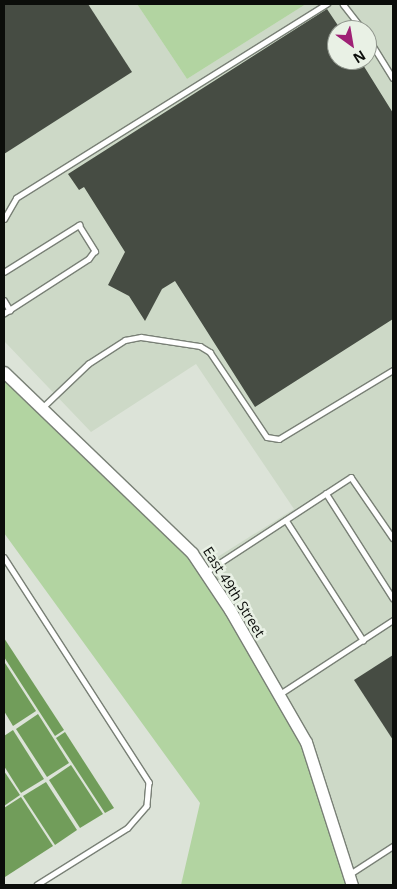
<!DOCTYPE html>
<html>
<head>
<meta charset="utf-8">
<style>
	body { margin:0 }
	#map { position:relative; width:397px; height:889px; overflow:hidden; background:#dce3d8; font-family:"Open Sans",sans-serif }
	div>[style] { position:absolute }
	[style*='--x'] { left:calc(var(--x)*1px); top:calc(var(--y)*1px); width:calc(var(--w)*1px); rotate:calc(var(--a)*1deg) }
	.built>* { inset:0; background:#cdd9c7 }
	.green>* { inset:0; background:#b2d4a1 }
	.water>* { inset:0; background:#719d5a }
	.building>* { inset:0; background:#464c43 }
	.roads { filter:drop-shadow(1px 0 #798076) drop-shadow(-1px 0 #798076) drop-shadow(0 1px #798076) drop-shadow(0 -1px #798076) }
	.service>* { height:4.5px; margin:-2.25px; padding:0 2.25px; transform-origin:2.25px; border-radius:2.25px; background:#fff }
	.tertiary>* { height:11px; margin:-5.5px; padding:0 5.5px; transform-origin:5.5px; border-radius:5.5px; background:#fff }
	span { translate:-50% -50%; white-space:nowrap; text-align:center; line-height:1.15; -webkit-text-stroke:5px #e9f1e5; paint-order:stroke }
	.street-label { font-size:14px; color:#0b0d0a }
	.frame { position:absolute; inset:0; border:5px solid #0b0d0a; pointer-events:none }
	.north { position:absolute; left:327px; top:20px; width:50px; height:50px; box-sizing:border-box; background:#e9f1e5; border:1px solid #90968d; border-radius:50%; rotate:148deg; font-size:14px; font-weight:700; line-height:20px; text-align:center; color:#0b0d0a }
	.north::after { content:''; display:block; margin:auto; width:18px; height:22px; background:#9f2175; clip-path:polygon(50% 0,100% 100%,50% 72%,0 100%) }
</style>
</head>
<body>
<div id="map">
	<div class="built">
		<i style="clip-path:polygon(evenodd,4px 4px,137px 4px,187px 79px,306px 4px,393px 4px,393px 885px,352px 885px,205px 572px,216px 558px,294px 509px,196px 364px,91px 432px,4px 341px,4px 4px,337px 30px,367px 30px,367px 60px,337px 60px,337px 30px)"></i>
	</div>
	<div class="green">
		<i style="clip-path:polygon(137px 4px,306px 4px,187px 79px)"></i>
		<i style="clip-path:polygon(4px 372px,192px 553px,306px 742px,352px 885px,181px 885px,200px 803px,4px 533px)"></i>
	</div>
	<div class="water">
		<i style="clip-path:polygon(4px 638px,64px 730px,55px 736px,4px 657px)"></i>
		<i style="clip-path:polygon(5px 663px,36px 711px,13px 726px,4px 711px)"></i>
		<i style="clip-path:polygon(38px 714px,69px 763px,47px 777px,16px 729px)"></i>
		<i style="clip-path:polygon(13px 730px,44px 779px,21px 793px,4px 766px,4px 736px)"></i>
		<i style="clip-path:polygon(65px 732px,114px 808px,105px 813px,56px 738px)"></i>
		<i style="clip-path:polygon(71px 765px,103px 814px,80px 828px,49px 780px)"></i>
		<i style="clip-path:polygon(4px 771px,20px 795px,4px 806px)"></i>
		<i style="clip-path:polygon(46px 782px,77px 830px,55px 845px,23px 796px)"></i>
		<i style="clip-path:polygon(21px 797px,53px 846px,5px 877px,4px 808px)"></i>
	</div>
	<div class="building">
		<i style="clip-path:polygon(4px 4px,88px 4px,132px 72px,4px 154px)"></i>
		<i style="clip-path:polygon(327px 9px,341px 30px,337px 30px,337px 60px,360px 60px,393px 113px,393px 319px,255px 407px,175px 281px,162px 289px,145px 321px,129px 296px,108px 285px,125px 252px,84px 187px,79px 190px,68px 174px)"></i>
		<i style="clip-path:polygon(393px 655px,393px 740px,354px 680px)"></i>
	</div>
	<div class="roads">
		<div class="service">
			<i style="--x:343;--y:4;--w:33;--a:52"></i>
			<i style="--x:367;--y:36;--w:49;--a:58.2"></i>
			<i style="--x:4;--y:219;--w:24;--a:-60"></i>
			<i style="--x:16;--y:198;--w:367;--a:-32"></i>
			<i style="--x:4;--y:272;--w:89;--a:-32.1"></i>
			<i style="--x:79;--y:225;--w:31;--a:58"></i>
			<i style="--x:95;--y:251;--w:10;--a:127"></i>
			<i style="--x:89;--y:259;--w:101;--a:147.1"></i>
			<i style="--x:4;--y:300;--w:12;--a:59"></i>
			<i style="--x:42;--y:408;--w:64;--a:-43.7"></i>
			<i style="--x:88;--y:364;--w:44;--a:-33"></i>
			<i style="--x:125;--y:340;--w:16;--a:-11"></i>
			<i style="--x:141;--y:337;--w:60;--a:8.7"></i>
			<i style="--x:200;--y:346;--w:12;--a:31"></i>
			<i style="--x:210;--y:352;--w:102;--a:56.2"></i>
			<i style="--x:267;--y:437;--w:12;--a:9"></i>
			<i style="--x:279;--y:439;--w:133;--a:-31.2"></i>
			<i style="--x:326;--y:493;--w:125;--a:57.5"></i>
			<i style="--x:286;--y:520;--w:143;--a:57.3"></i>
			<i style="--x:4;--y:557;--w:268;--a:57.2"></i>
			<i style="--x:149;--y:782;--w:24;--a:95"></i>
			<i style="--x:147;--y:806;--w:29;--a:131"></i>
			<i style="--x:128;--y:828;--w:107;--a:147.9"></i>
			<i style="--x:206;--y:572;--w:173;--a:-33.2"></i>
			<i style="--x:351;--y:477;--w:74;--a:55.5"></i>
			<i style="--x:280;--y:694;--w:135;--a:-33.2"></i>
			<i style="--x:350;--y:874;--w:51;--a:-33.1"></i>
		</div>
		<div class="tertiary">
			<i style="--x:4;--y:372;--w:261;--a:43.9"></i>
			<i style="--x:192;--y:553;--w:69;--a:56.3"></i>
			<i style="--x:230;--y:610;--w:152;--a:60.1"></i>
			<i style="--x:306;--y:742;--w:150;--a:72.2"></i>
		</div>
	</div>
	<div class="street-label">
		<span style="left:234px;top:592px;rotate:58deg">East 49th Street</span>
	</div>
	<div class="frame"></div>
	<div class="north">N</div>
</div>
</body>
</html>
